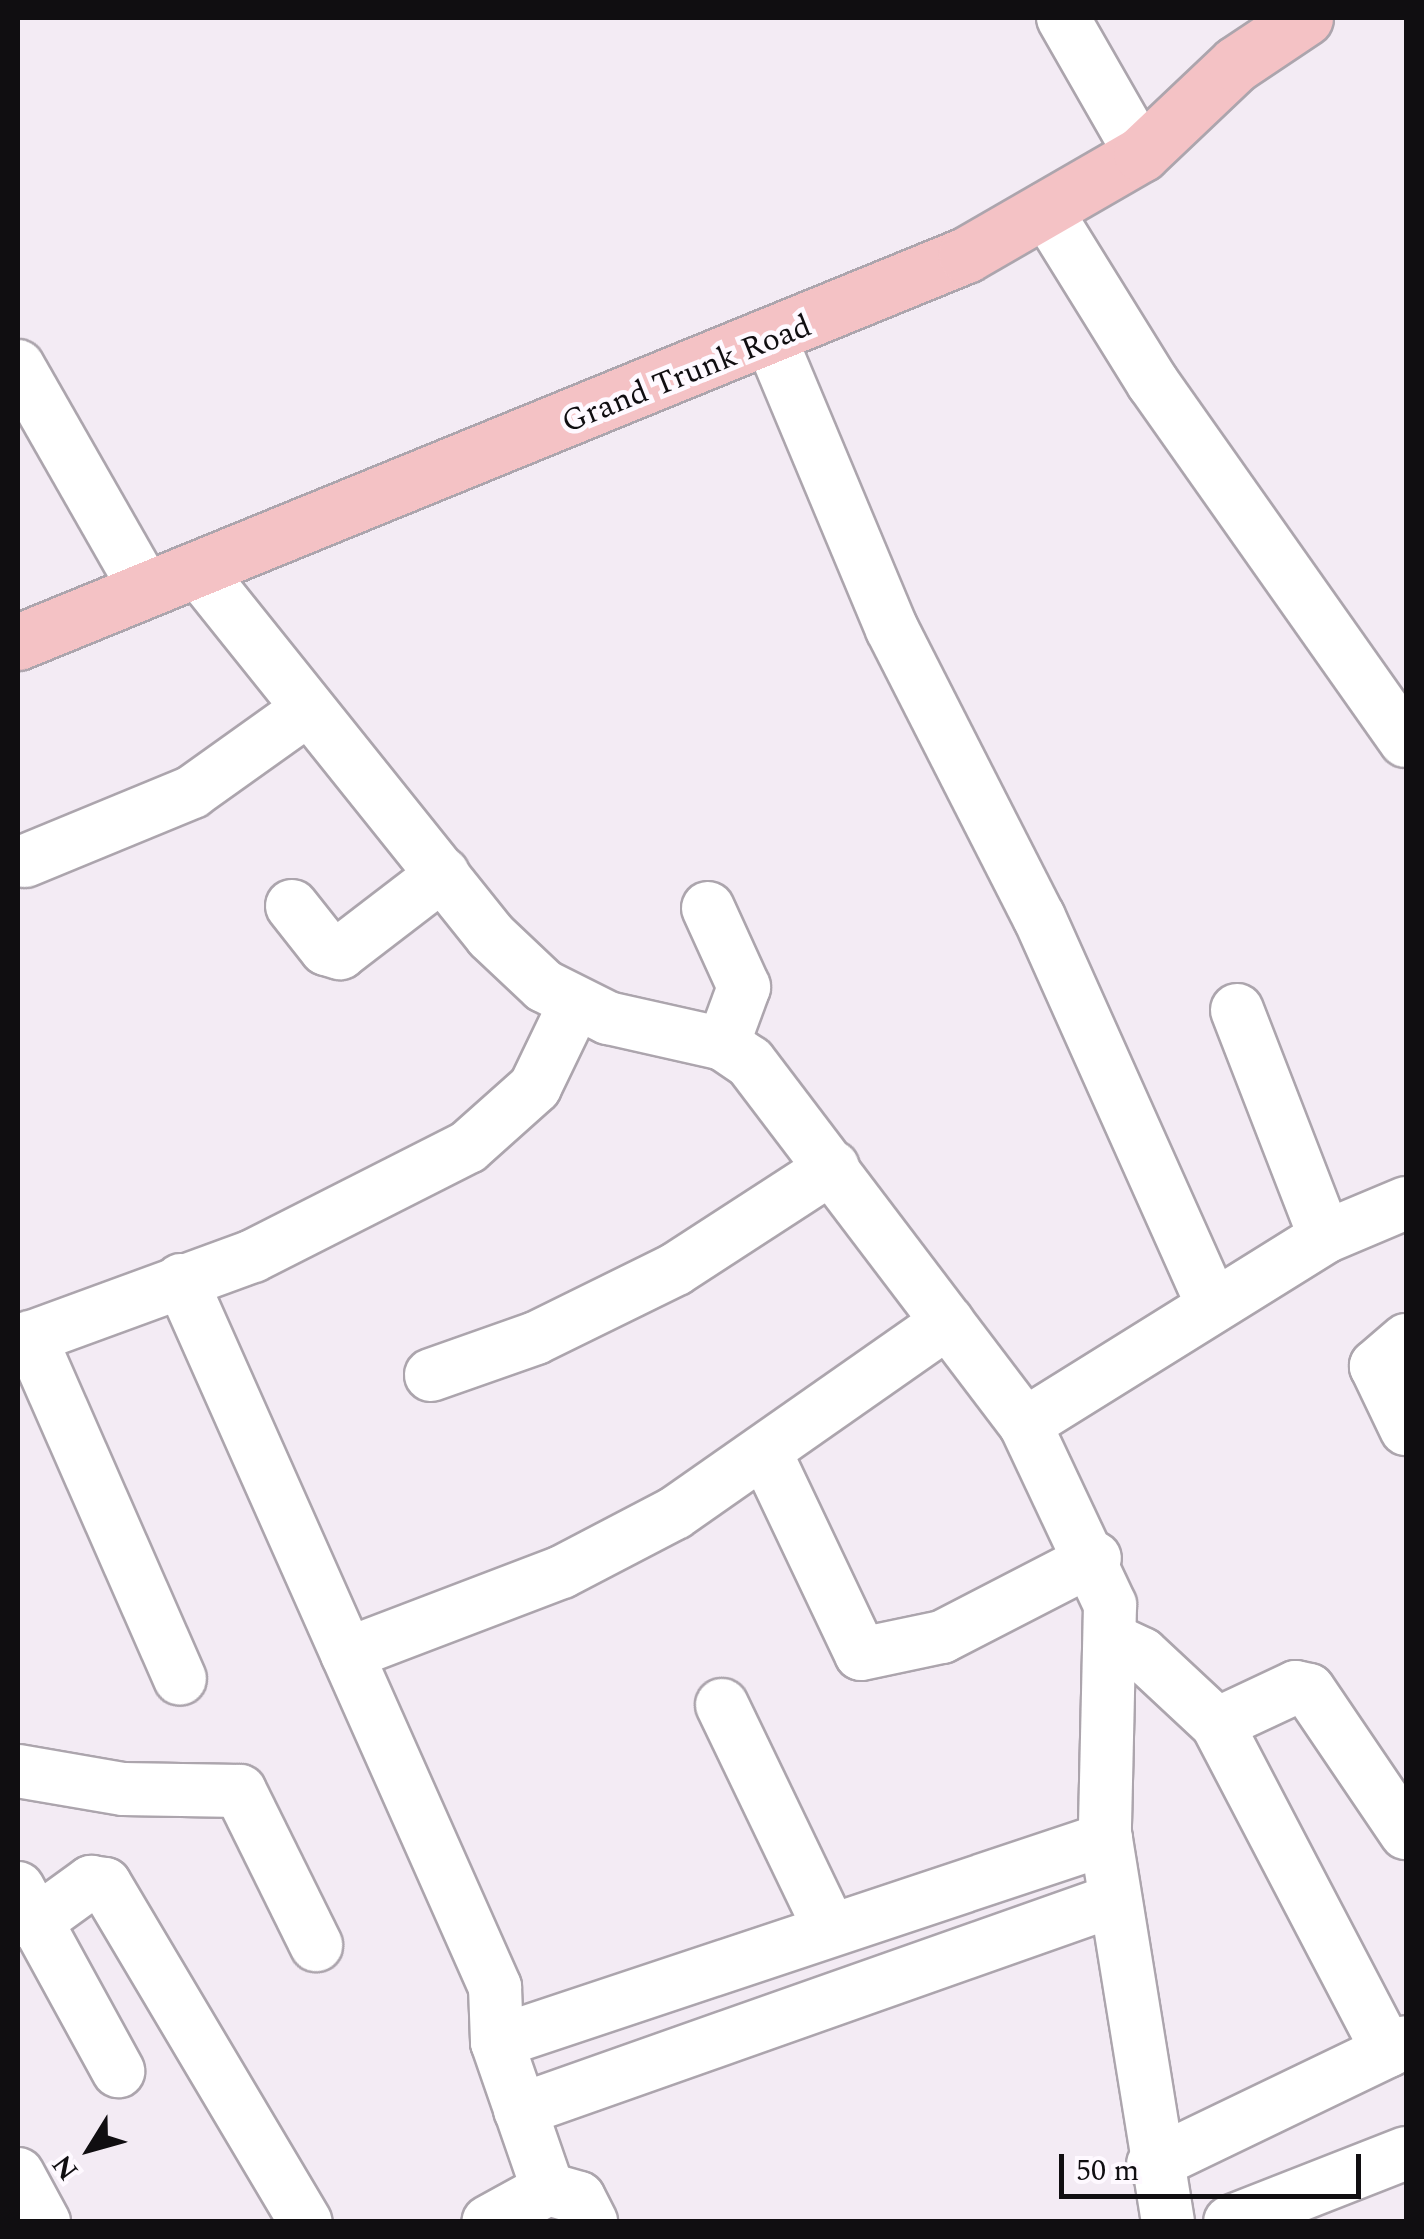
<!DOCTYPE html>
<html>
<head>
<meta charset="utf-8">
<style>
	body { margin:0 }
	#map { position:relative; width:1424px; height:2239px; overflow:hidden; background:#f3ebf4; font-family:Spectral,serif }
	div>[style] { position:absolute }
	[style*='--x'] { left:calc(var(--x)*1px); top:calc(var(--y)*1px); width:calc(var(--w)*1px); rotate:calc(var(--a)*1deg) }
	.roads { filter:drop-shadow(2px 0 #aca5ad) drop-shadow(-2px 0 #aca5ad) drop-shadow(0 2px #aca5ad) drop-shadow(0 -2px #aca5ad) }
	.minor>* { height:52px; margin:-26px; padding:0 26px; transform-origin:26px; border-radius:26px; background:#fff }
	.major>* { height:55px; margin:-27.5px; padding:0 27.5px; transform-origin:27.5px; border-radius:27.5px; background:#f4c2c5 }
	span { translate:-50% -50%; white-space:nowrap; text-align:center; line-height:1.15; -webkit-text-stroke:9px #fef9ff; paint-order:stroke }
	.street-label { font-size:32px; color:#100e11 }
	.frame { position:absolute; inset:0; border:20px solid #100e11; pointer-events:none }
	.north { position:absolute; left:40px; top:2099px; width:100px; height:100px; -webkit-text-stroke:8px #fef9ff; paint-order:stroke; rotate:233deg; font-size:28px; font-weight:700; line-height:40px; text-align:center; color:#100e11 }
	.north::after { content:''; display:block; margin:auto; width:35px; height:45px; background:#100e11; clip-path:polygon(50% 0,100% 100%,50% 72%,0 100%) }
	.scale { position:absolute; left:1059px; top:2154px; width:302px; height:45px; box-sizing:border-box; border:5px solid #100e11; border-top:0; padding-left:12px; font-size:30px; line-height:35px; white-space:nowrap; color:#100e11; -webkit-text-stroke:8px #fef9ff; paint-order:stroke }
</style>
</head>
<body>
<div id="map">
	<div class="roads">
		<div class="minor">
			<i style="--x:1063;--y:18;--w:157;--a:60.2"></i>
			<i style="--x:1045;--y:209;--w:205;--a:58.2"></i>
			<i style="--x:1153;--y:383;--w:438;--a:54.8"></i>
			<i style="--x:771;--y:340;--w:313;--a:67.3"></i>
			<i style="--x:892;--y:629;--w:323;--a:63"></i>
			<i style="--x:1039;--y:917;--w:424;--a:65.9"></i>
			<i style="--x:18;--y:366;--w:258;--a:60.3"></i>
			<i style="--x:197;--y:569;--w:470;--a:51.3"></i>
			<i style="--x:491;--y:936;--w:73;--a:43.3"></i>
			<i style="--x:544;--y:986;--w:72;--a:26.6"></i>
			<i style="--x:608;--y:1018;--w:118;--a:12.7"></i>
			<i style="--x:723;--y:1044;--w:32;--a:34"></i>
			<i style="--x:750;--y:1062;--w:455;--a:52.8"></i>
			<i style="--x:1025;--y:1424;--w:200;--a:64.8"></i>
			<i style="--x:1110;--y:1605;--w:228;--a:91.3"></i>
			<i style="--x:1105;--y:1833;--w:394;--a:80.8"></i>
			<i style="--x:25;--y:861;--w:181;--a:-22.4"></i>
			<i style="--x:192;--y:792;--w:141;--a:-35.5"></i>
			<i style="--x:292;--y:906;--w:55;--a:51.7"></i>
			<i style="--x:326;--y:949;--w:15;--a:16"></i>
			<i style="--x:340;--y:953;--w:130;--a:-37.5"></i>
			<i style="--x:708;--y:908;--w:87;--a:65.5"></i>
			<i style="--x:744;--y:987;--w:61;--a:110.2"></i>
			<i style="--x:1237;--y:1010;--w:243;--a:68.8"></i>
			<i style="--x:181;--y:1280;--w:774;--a:66.05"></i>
			<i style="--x:495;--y:1987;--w:55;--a:87.9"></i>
			<i style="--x:497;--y:2042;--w:156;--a:70.9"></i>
			<i style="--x:548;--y:2189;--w:68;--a:151.2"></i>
			<i style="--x:30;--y:1337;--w:373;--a:66.3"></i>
			<i style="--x:1406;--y:1340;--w:40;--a:139"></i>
			<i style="--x:1376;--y:1366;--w:70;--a:64.5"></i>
			<i style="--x:18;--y:1342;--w:250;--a:-20.1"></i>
			<i style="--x:253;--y:1256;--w:241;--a:-26.9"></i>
			<i style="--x:468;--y:1147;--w:90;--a:-41.8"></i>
			<i style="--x:535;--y:1087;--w:92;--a:-64.3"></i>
			<i style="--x:431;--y:1375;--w:111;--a:-19.4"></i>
			<i style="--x:536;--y:1338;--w:156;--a:-26.2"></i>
			<i style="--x:676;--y:1269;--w:187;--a:-33"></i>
			<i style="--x:1025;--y:1424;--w:354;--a:-31.9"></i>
			<i style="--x:1325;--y:1237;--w:88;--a:-22.8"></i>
			<i style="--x:767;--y:1456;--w:219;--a:64.6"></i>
			<i style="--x:861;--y:1654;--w:83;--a:-11.9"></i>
			<i style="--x:942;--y:1637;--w:172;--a:-27.3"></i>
			<i style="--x:1110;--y:1639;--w:35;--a:25"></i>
			<i style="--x:1142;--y:1654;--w:103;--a:43"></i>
			<i style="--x:1217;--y:1724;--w:87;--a:-25.1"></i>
			<i style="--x:1296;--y:1687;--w:13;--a:13"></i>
			<i style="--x:1309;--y:1690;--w:173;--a:55.9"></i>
			<i style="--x:347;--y:1654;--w:230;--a:-20.9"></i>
			<i style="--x:562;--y:1572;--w:127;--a:-27.6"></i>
			<i style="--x:675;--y:1513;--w:333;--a:-35"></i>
			<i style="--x:722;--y:1705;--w:246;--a:64.3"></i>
			<i style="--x:1217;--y:1724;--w:369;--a:62.4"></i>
			<i style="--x:18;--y:1771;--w:107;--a:9.7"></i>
			<i style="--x:123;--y:1789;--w:117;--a:1"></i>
			<i style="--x:240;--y:1791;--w:172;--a:63.7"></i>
			<i style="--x:18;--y:1888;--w:209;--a:61.3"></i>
			<i style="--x:33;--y:1924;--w:72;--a:-35.9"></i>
			<i style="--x:91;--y:1882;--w:14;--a:8"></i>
			<i style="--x:105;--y:1884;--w:393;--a:59.3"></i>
			<i style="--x:497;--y:2042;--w:642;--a:-18.43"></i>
			<i style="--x:520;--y:2110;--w:631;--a:-19.44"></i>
			<i style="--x:1153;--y:2164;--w:281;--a:-25.7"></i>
			<i style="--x:18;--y:2174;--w:55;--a:61.6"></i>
			<i style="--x:548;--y:2189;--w:32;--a:16"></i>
			<i style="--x:579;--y:2198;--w:27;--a:63"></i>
			<i style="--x:1230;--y:2222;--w:189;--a:-21.4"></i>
		</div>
		<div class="major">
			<i style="--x:18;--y:642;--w:1024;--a:-22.21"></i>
			<i style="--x:966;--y:255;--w:202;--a:-30"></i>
			<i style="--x:1141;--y:154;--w:131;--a:-43.5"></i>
			<i style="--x:1236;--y:64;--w:83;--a:-33.7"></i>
		</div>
	</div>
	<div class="street-label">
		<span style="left:687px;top:375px;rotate:-22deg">Grand Trunk Road</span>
	</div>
	<div class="frame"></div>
	<div class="north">N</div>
	<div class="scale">50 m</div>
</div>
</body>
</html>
